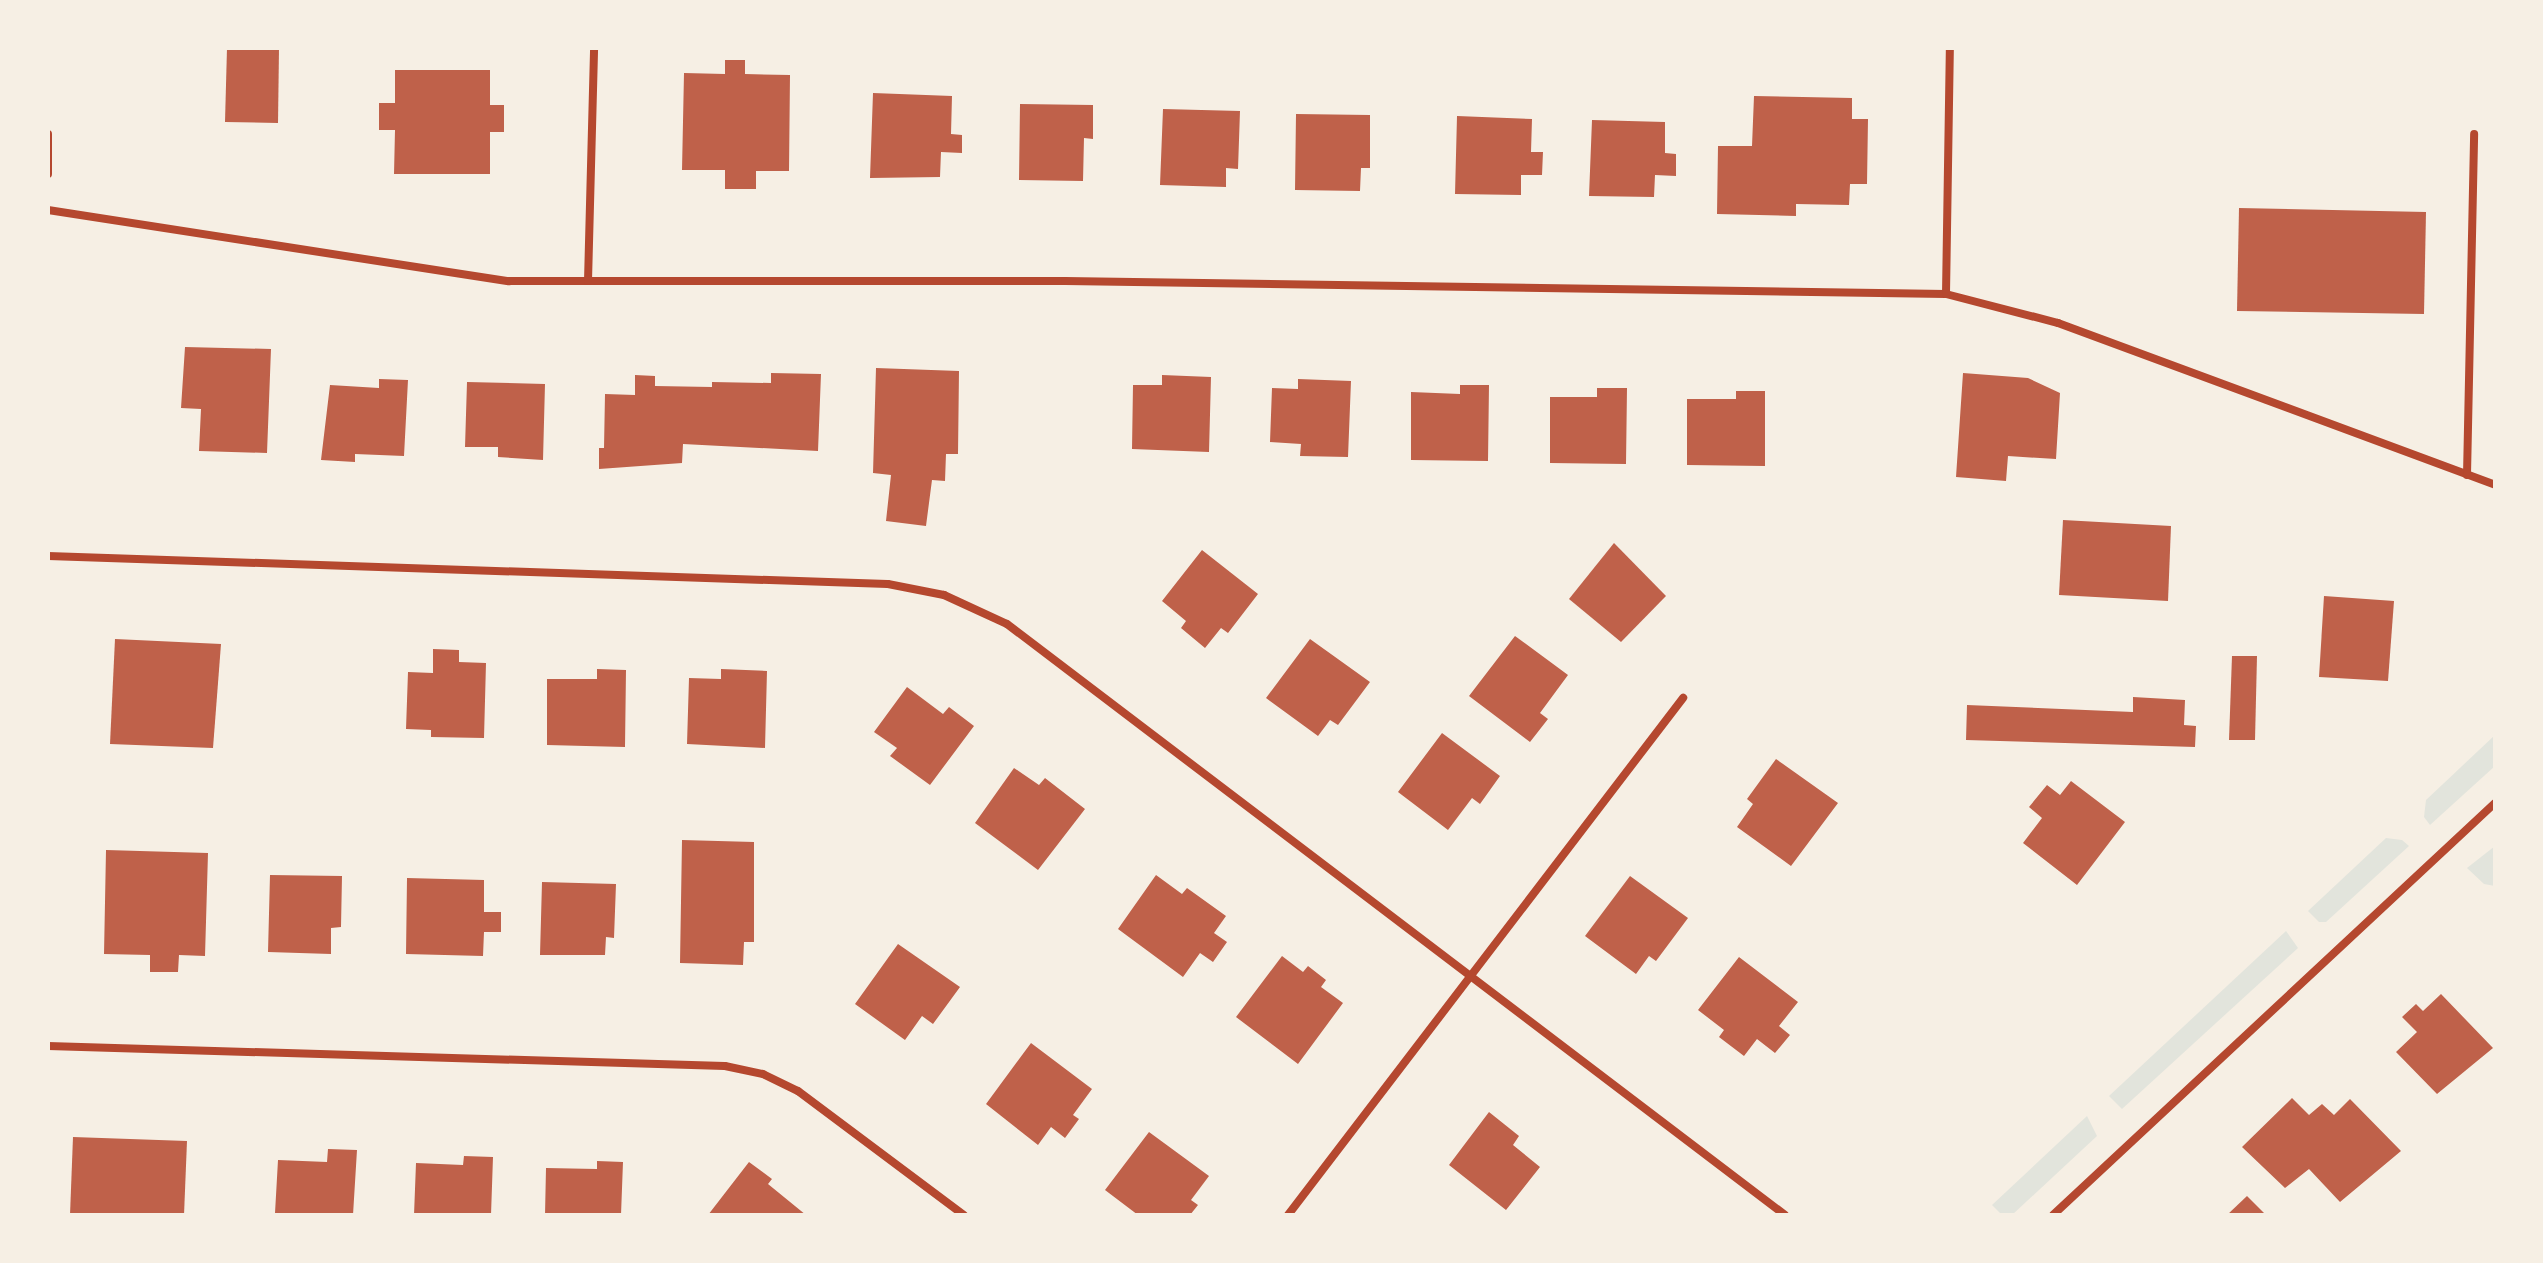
<!DOCTYPE html>
<html>
<head>
<meta charset="utf-8">
<style>
	body { margin:0 }
	#map { position:relative; width:2543px; height:1263px; overflow:hidden; background:#f6efe4; font-family:Rubik,sans-serif }
	div>[style] { position:absolute }
	[style*='--x'] { left:calc(var(--x)*1px); top:calc(var(--y)*1px); width:calc(var(--w)*1px); rotate:calc(var(--a)*1deg) }
	.green>* { inset:0; background:#e2e4dc }
	.building>* { inset:0; background:#bf614a }
	.minor>* { height:8px; margin:-4px; padding:0 4px; transform-origin:4px; border-radius:4px; background:#b5482f }
	span { translate:-50% -50%; white-space:nowrap; text-align:center; line-height:1.15; -webkit-text-stroke:7px #f6efe4; paint-order:stroke }
	.frame { position:absolute; inset:0; border:50px solid #f6efe4; pointer-events:none }
</style>
</head>
<body>
<div id="map">
	<div class="green">
		<i style="clip-path:polygon(2495px 735px,2495px 766px,2430px 825px,2424px 817px,2426px 800px)"></i>
		<i style="clip-path:polygon(2386px 838px,2402px 840px,2409px 846px,2326px 922px,2319px 922px,2308px 911px)"></i>
		<i style="clip-path:polygon(2495px 846px,2495px 886px,2484px 884px,2467px 868px)"></i>
		<i style="clip-path:polygon(2286px 931px,2298px 948px,2122px 1109px,2109px 1096px)"></i>
		<i style="clip-path:polygon(2087px 1116px,2097px 1136px,2012px 1215px,2002px 1215px,1992px 1205px)"></i>
	</div>
	<div class="building">
		<i style="clip-path:polygon(227px 48px,279px 48px,278px 123px,225px 122px)"></i>
		<i style="clip-path:polygon(725px 60px,745px 60px,745px 74px,790px 75px,789px 171px,756px 171px,756px 189px,725px 189px,725px 170px,682px 170px,684px 73px,725px 74px)"></i>
		<i style="clip-path:polygon(395px 70px,490px 70px,490px 105px,504px 105px,504px 132px,490px 132px,490px 174px,394px 174px,395px 130px,379px 130px,379px 103px,395px 103px)"></i>
		<i style="clip-path:polygon(873px 93px,952px 96px,951px 134px,962px 135px,962px 153px,941px 152px,940px 177px,870px 178px)"></i>
		<i style="clip-path:polygon(1754px 96px,1852px 98px,1852px 119px,1868px 119px,1867px 184px,1850px 184px,1849px 205px,1796px 204px,1796px 216px,1717px 214px,1718px 146px,1752px 146px)"></i>
		<i style="clip-path:polygon(1020px 104px,1093px 105px,1093px 139px,1084px 138px,1083px 181px,1019px 180px)"></i>
		<i style="clip-path:polygon(1163px 109px,1240px 111px,1238px 169px,1226px 168px,1226px 187px,1160px 185px)"></i>
		<i style="clip-path:polygon(1296px 114px,1370px 115px,1370px 168px,1361px 168px,1360px 191px,1295px 190px)"></i>
		<i style="clip-path:polygon(1457px 116px,1532px 119px,1531px 152px,1543px 152px,1542px 175px,1521px 175px,1521px 195px,1455px 194px)"></i>
		<i style="clip-path:polygon(1592px 120px,1665px 122px,1665px 153px,1676px 154px,1676px 176px,1655px 175px,1654px 197px,1589px 196px)"></i>
		<i style="clip-path:polygon(2239px 208px,2426px 212px,2424px 314px,2237px 311px)"></i>
		<i style="clip-path:polygon(185px 347px,271px 349px,267px 453px,199px 451px,201px 409px,181px 408px)"></i>
		<i style="clip-path:polygon(876px 368px,959px 371px,958px 454px,946px 454px,945px 481px,932px 480px,926px 526px,886px 521px,891px 475px,873px 473px)"></i>
		<i style="clip-path:polygon(771px 373px,821px 374px,818px 451px,683px 444px,682px 463px,599px 469px,599px 448px,604px 448px,605px 394px,635px 395px,635px 375px,655px 376px,655px 386px,712px 387px,712px 382px,771px 383px)"></i>
		<i style="clip-path:polygon(1963px 373px,2028px 378px,2060px 393px,2056px 459px,2008px 456px,2006px 481px,1956px 477px)"></i>
		<i style="clip-path:polygon(1162px 375px,1211px 377px,1209px 452px,1132px 449px,1133px 385px,1162px 385px)"></i>
		<i style="clip-path:polygon(379px 379px,408px 380px,404px 456px,355px 454px,355px 462px,321px 460px,330px 385px,379px 388px)"></i>
		<i style="clip-path:polygon(1298px 379px,1351px 381px,1348px 457px,1300px 456px,1301px 444px,1270px 442px,1272px 388px,1298px 389px)"></i>
		<i style="clip-path:polygon(467px 382px,545px 384px,543px 460px,498px 457px,498px 447px,465px 447px)"></i>
		<i style="clip-path:polygon(1460px 385px,1489px 385px,1488px 461px,1411px 460px,1411px 392px,1460px 394px)"></i>
		<i style="clip-path:polygon(1597px 388px,1627px 388px,1626px 464px,1550px 463px,1550px 397px,1597px 397px)"></i>
		<i style="clip-path:polygon(1736px 391px,1765px 391px,1765px 466px,1687px 465px,1687px 399px,1736px 399px)"></i>
		<i style="clip-path:polygon(2063px 520px,2171px 526px,2168px 601px,2059px 595px)"></i>
		<i style="clip-path:polygon(1614px 543px,1666px 596px,1621px 642px,1569px 599px)"></i>
		<i style="clip-path:polygon(1202px 550px,1258px 594px,1228px 633px,1221px 628px,1205px 648px,1181px 628px,1186px 621px,1162px 601px)"></i>
		<i style="clip-path:polygon(2324px 596px,2394px 601px,2388px 681px,2319px 677px)"></i>
		<i style="clip-path:polygon(1515px 636px,1568px 675px,1540px 713px,1548px 719px,1530px 742px,1469px 696px)"></i>
		<i style="clip-path:polygon(115px 639px,221px 644px,213px 748px,110px 744px)"></i>
		<i style="clip-path:polygon(1310px 639px,1370px 682px,1338px 725px,1330px 720px,1318px 736px,1266px 698px)"></i>
		<i style="clip-path:polygon(433px 649px,459px 650px,459px 662px,486px 663px,484px 738px,431px 737px,431px 730px,406px 729px,408px 672px,433px 673px)"></i>
		<i style="clip-path:polygon(2232px 656px,2257px 656px,2255px 740px,2229px 740px)"></i>
		<i style="clip-path:polygon(597px 669px,626px 670px,625px 747px,547px 745px,547px 679px,597px 679px)"></i>
		<i style="clip-path:polygon(721px 669px,767px 671px,765px 748px,687px 744px,689px 678px,721px 679px)"></i>
		<i style="clip-path:polygon(907px 687px,943px 714px,949px 707px,974px 726px,930px 785px,890px 756px,897px 748px,874px 732px)"></i>
		<i style="clip-path:polygon(2133px 697px,2185px 700px,2184px 725px,2196px 726px,2195px 747px,1966px 740px,1967px 705px,2133px 712px)"></i>
		<i style="clip-path:polygon(1442px 733px,1500px 776px,1480px 804px,1472px 798px,1448px 830px,1398px 792px)"></i>
		<i style="clip-path:polygon(1776px 759px,1838px 803px,1791px 866px,1737px 827px,1753px 804px,1747px 799px)"></i>
		<i style="clip-path:polygon(1014px 768px,1039px 785px,1045px 778px,1085px 809px,1038px 870px,975px 823px)"></i>
		<i style="clip-path:polygon(2071px 781px,2125px 822px,2077px 885px,2023px 843px,2042px 818px,2029px 807px,2047px 785px,2060px 795px)"></i>
		<i style="clip-path:polygon(682px 840px,754px 842px,754px 942px,744px 942px,743px 965px,680px 963px)"></i>
		<i style="clip-path:polygon(106px 850px,208px 853px,205px 956px,179px 955px,178px 972px,150px 972px,150px 955px,104px 954px)"></i>
		<i style="clip-path:polygon(270px 875px,342px 876px,341px 927px,331px 928px,331px 954px,268px 952px)"></i>
		<i style="clip-path:polygon(1156px 875px,1182px 894px,1187px 888px,1226px 916px,1214px 933px,1227px 942px,1213px 962px,1200px 953px,1183px 977px,1118px 929px)"></i>
		<i style="clip-path:polygon(1630px 876px,1688px 918px,1656px 961px,1649px 956px,1636px 974px,1585px 936px)"></i>
		<i style="clip-path:polygon(407px 878px,484px 880px,484px 912px,501px 912px,501px 932px,484px 932px,483px 956px,406px 954px)"></i>
		<i style="clip-path:polygon(542px 882px,616px 884px,614px 938px,606px 937px,605px 955px,540px 955px)"></i>
		<i style="clip-path:polygon(898px 944px,960px 987px,933px 1024px,922px 1016px,905px 1040px,855px 1004px)"></i>
		<i style="clip-path:polygon(1282px 956px,1303px 972px,1308px 966px,1326px 980px,1321px 987px,1343px 1003px,1298px 1064px,1236px 1017px)"></i>
		<i style="clip-path:polygon(1739px 957px,1798px 1002px,1779px 1026px,1790px 1035px,1775px 1053px,1757px 1039px,1744px 1056px,1719px 1037px,1724px 1030px,1698px 1010px)"></i>
		<i style="clip-path:polygon(2441px 994px,2493px 1048px,2437px 1094px,2396px 1052px,2417px 1032px,2402px 1017px,2416px 1004px,2423px 1011px)"></i>
		<i style="clip-path:polygon(1031px 1043px,1092px 1089px,1073px 1115px,1079px 1119px,1065px 1138px,1051px 1127px,1038px 1145px,986px 1104px)"></i>
		<i style="clip-path:polygon(2292px 1098px,2309px 1115px,2322px 1104px,2334px 1115px,2350px 1099px,2401px 1151px,2340px 1202px,2309px 1169px,2285px 1188px,2242px 1147px)"></i>
		<i style="clip-path:polygon(1489px 1112px,1519px 1136px,1513px 1145px,1540px 1167px,1506px 1210px,1449px 1165px)"></i>
		<i style="clip-path:polygon(1149px 1132px,1209px 1176px,1191px 1200px,1198px 1205px,1190px 1215px,1138px 1215px,1105px 1190px)"></i>
		<i style="clip-path:polygon(73px 1137px,187px 1141px,184px 1215px,70px 1215px)"></i>
		<i style="clip-path:polygon(328px 1149px,357px 1150px,353px 1215px,275px 1213px,278px 1160px,327px 1162px)"></i>
		<i style="clip-path:polygon(464px 1156px,493px 1157px,491px 1215px,414px 1215px,416px 1163px,463px 1165px)"></i>
		<i style="clip-path:polygon(597px 1161px,623px 1162px,621px 1215px,545px 1215px,546px 1168px,597px 1169px)"></i>
		<i style="clip-path:polygon(749px 1162px,772px 1179px,768px 1184px,806px 1215px,708px 1215px)"></i>
		<i style="clip-path:polygon(2247px 1196px,2266px 1215px,2227px 1215px)"></i>
	</div>
	<div class="minor">
		<i style="--x:48;--y:134;--w:40;--a:90"></i>
		<i style="--x:48;--y:210;--w:466;--a:8.8"></i>
		<i style="--x:509;--y:281;--w:556;--a:0"></i>
		<i style="--x:1065;--y:281;--w:881;--a:0.85"></i>
		<i style="--x:1946;--y:294;--w:116;--a:14.5"></i>
		<i style="--x:2058;--y:323;--w:466;--a:20.3"></i>
		<i style="--x:588;--y:281;--w:233;--a:-88.5"></i>
		<i style="--x:1946;--y:294;--w:246;--a:-89.1"></i>
		<i style="--x:2467;--y:475;--w:341;--a:-88.8"></i>
		<i style="--x:48;--y:556;--w:840;--a:1.91"></i>
		<i style="--x:888;--y:584;--w:57;--a:11.1"></i>
		<i style="--x:944;--y:595;--w:69;--a:24.7"></i>
		<i style="--x:1007;--y:624;--w:977;--a:37.22"></i>
		<i style="--x:48;--y:1046;--w:677;--a:1.69"></i>
		<i style="--x:725;--y:1066;--w:39;--a:12"></i>
		<i style="--x:763;--y:1074;--w:39;--a:26"></i>
		<i style="--x:798;--y:1091;--w:207;--a:36.8"></i>
		<i style="--x:1288;--y:1215;--w:651;--a:-52.62"></i>
		<i style="--x:2053;--y:1215;--w:604;--a:-42.99"></i>
	</div>
	<div class="frame"></div>
</div>
</body>
</html>
